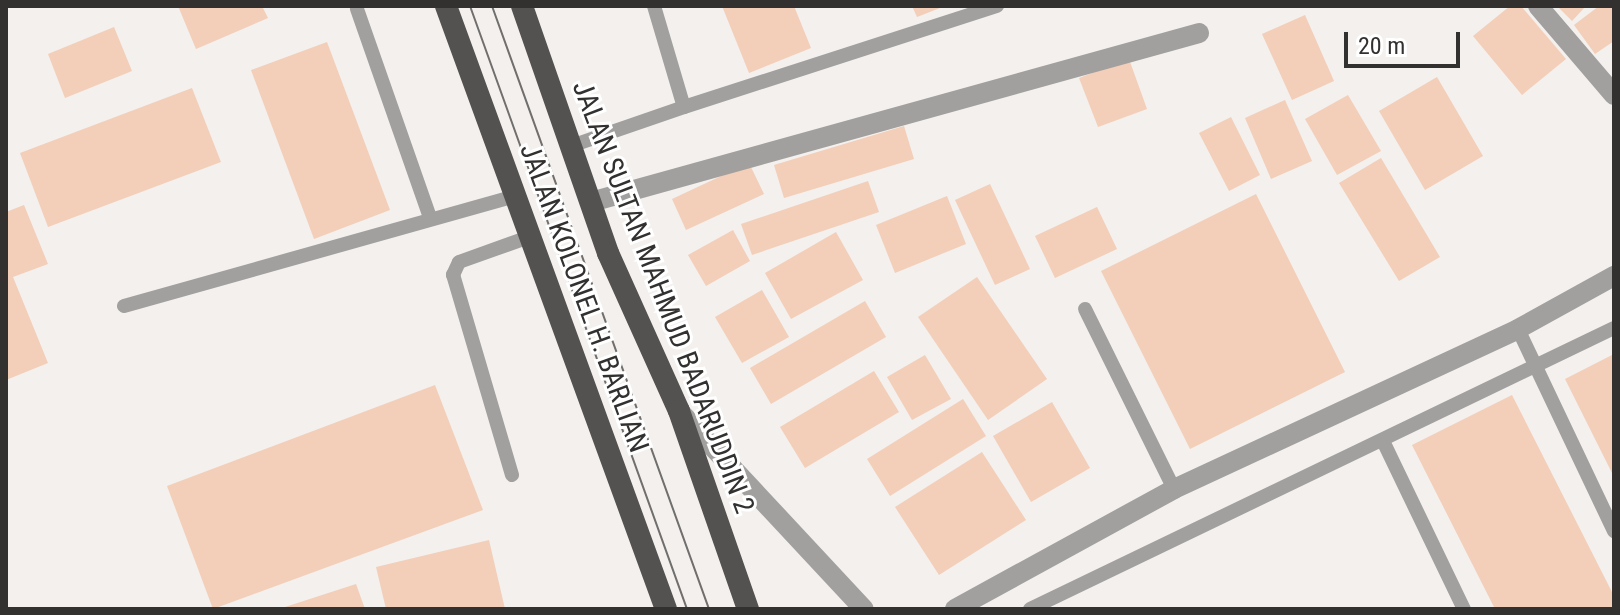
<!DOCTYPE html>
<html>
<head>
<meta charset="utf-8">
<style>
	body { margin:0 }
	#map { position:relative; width:1620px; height:615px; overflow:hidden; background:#f3f0ee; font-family:"Roboto Condensed",sans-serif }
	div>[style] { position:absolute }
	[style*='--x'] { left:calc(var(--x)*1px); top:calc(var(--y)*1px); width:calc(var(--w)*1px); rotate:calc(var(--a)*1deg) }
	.building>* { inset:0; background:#f3ceb8 }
	.service>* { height:14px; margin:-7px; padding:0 7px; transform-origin:7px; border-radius:7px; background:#a1a09f }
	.minor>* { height:20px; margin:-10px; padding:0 10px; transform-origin:10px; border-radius:10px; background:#a1a09f }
	.trunk>* { height:22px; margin:-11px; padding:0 11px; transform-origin:11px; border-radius:11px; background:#545250 }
	.tram>* { height:2px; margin:-1px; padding:0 1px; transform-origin:1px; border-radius:1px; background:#706f6d }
	span { translate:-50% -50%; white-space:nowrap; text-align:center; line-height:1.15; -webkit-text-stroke:6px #fff; paint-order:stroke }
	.street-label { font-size:28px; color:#323130 }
	.frame { position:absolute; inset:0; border:8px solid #323130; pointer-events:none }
	.scale { position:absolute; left:1344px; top:32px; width:116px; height:36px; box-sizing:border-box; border:4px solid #323130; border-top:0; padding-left:10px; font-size:24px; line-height:28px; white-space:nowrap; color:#323130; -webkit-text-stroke:6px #fff; paint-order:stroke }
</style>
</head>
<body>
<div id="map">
	<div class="building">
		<i style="clip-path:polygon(178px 6px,262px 6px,268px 18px,196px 49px)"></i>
		<i style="clip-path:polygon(722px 6px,794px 6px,811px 48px,749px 73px)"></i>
		<i style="clip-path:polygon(912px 6px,945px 6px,917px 17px)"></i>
		<i style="clip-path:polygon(1510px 6px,1521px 6px,1566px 59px,1522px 95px,1473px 36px)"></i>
		<i style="clip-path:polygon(1557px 6px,1586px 6px,1572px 21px)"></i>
		<i style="clip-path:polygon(1599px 6px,1614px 6px,1614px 41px,1595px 54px,1574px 25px)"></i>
		<i style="clip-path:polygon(1305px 15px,1334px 81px,1292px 100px,1262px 34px)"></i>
		<i style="clip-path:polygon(114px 27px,132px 71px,65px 98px,48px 54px)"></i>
		<i style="clip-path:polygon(327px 42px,390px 210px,314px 239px,251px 70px)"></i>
		<i style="clip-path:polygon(1129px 59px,1147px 109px,1098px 127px,1079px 78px)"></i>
		<i style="clip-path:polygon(1437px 77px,1483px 156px,1425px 190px,1379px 111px)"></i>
		<i style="clip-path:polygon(192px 88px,221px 162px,48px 227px,20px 153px)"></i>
		<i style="clip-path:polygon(1348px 95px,1381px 151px,1337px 175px,1305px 119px)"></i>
		<i style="clip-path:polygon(1285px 100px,1312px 161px,1271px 179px,1245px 118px)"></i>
		<i style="clip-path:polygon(1231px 117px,1260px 175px,1229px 191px,1199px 133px)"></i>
		<i style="clip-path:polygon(904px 126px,914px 159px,784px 198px,774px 165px)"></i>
		<i style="clip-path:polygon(1381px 158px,1440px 257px,1399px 281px,1339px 183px)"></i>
		<i style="clip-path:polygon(749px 163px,764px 194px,686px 230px,672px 199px)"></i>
		<i style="clip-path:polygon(868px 181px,879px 212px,752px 255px,741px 224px)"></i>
		<i style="clip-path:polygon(990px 184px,1030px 269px,995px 285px,955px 200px)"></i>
		<i style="clip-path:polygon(1256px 194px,1345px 372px,1190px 449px,1101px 271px)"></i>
		<i style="clip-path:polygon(947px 196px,966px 244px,895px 273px,876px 225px)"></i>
		<i style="clip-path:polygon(24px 205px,48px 264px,13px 277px,48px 363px,6px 380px,6px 212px)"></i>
		<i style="clip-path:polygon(1097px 207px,1117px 249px,1055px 278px,1035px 236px)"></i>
		<i style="clip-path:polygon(733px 230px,750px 261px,706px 286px,688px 255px)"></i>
		<i style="clip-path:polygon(836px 232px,863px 280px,791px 319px,765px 273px)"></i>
		<i style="clip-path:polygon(977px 277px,1047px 379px,988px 420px,918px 317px)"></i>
		<i style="clip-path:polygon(762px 290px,789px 337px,742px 363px,715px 317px)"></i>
		<i style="clip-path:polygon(865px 301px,886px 337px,771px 404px,750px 368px)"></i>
		<i style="clip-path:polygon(1614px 354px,1614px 477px,1565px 379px)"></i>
		<i style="clip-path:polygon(925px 355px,951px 399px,912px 420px,887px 377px)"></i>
		<i style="clip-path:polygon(874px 371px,899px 412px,805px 468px,780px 427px)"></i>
		<i style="clip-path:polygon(435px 385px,483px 510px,213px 609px,167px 486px)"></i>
		<i style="clip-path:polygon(1512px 395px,1614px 596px,1614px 609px,1495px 609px,1412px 445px)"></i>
		<i style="clip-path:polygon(963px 399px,986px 436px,890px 496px,867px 459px)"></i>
		<i style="clip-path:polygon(1052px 402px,1090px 468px,1031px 502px,993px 436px)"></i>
		<i style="clip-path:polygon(982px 452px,1026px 520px,939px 575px,895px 507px)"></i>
		<i style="clip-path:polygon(489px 540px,505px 609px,386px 609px,376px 567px)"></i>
		<i style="clip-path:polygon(356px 584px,365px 609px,282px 609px,282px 608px)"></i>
	</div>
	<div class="service">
		<i style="--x:654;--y:6;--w:105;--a:73.5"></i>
		<i style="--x:684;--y:107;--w:329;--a:-17.9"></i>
		<i style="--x:357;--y:9;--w:220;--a:70.7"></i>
		<i style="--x:571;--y:146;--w:120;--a:-19"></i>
		<i style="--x:124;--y:306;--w:406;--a:-15.7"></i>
		<i style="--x:1085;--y:309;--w:201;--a:63.7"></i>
		<i style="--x:1518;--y:329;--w:224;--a:64.6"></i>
		<i style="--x:1383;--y:441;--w:187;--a:64.3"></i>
		<i style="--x:512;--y:475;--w:209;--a:-106.4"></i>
		<i style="--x:453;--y:275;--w:14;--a:-65"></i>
		<i style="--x:459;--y:262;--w:74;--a:-19.7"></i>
		<i style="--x:1030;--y:609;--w:648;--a:-25.7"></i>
	</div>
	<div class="minor">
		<i style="--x:1538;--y:6;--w:117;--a:49.5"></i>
		<i style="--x:591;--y:202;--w:631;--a:-15.53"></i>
		<i style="--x:681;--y:413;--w:268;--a:47"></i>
		<i style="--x:955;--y:609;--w:250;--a:-28.7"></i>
		<i style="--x:1174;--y:489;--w:379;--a:-24.9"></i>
		<i style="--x:1518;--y:329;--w:110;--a:-28.9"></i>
	</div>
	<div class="trunk">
		<i style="--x:446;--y:6;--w:642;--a:69.96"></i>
		<i style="--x:522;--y:6;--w:262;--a:70.8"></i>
		<i style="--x:608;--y:253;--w:173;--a:65.8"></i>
		<i style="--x:679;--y:411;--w:210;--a:70.8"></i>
	</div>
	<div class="tram">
		<i style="--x:470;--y:6;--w:641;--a:70.21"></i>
		<i style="--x:492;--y:6;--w:641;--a:70.21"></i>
	</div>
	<div class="street-label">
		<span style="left:663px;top:297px;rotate:69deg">JALAN SULTAN MAHMUD BADARUDDIN 2</span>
		<span style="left:584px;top:298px;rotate:70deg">JALAN KOLONEL H. BARLIAN</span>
	</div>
	<div class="frame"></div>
	<div class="scale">20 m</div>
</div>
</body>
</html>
